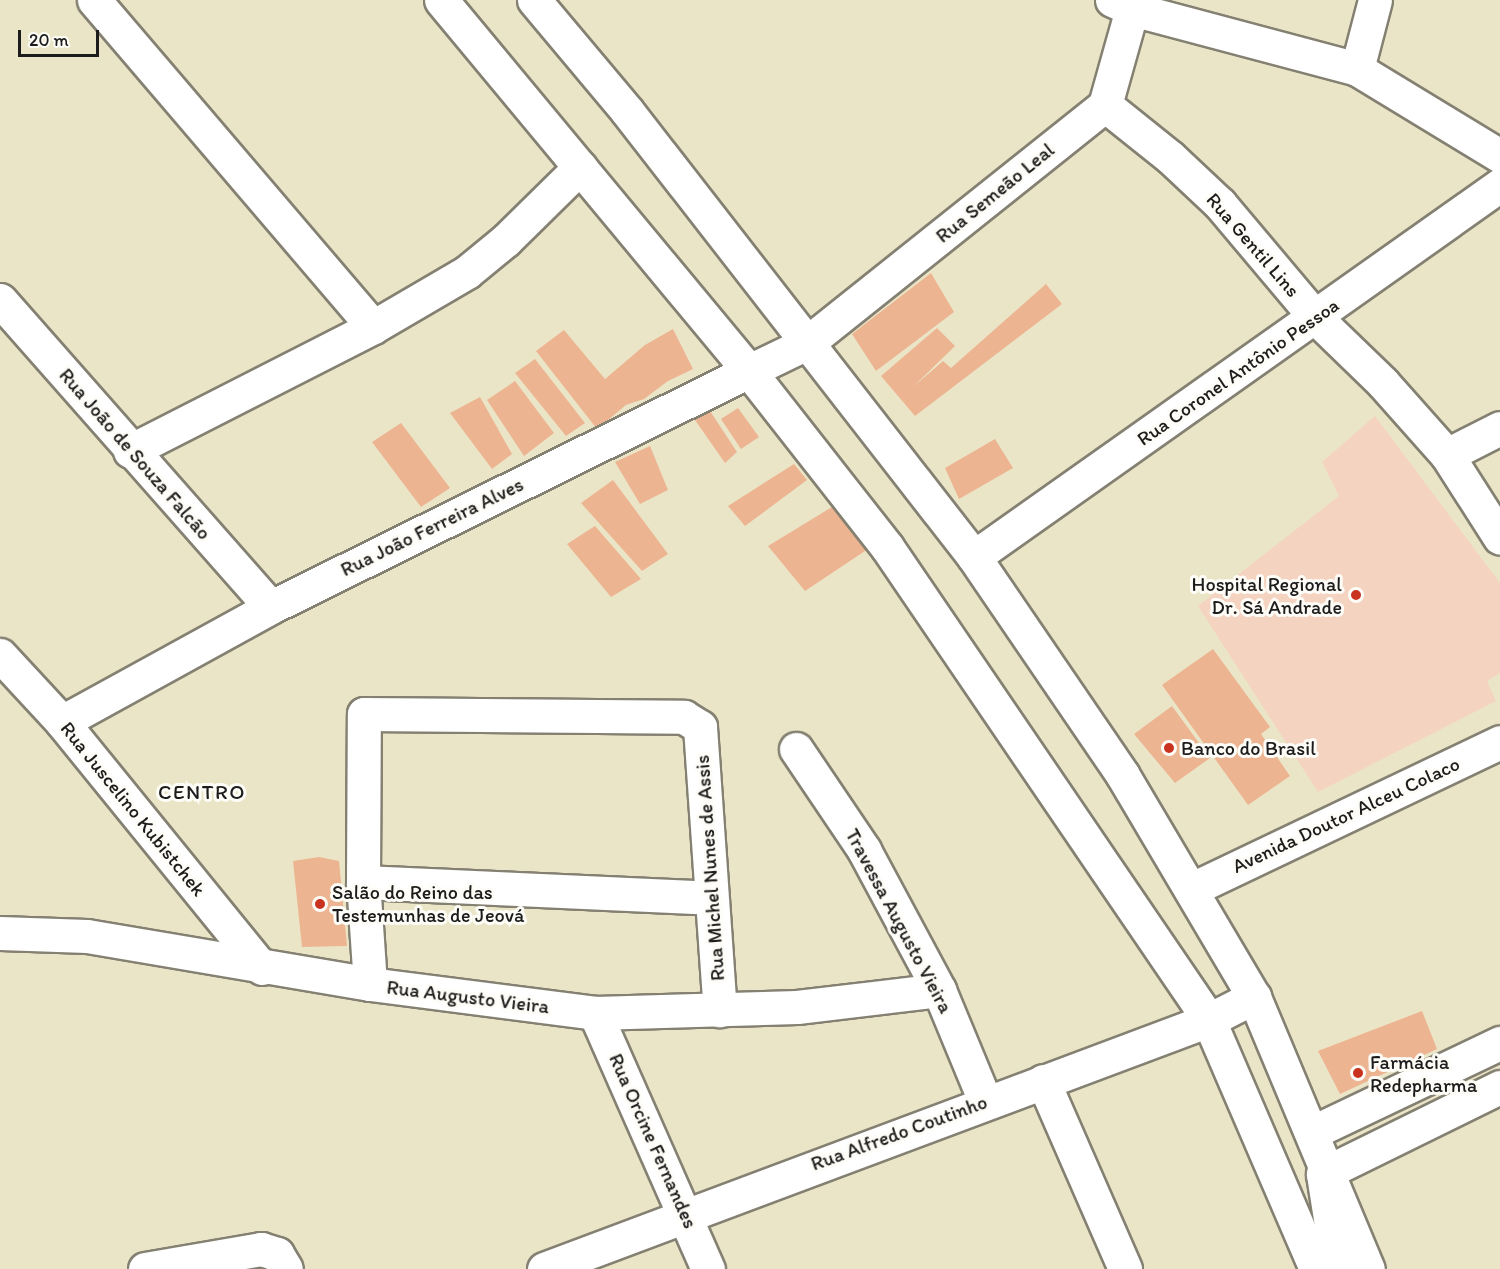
<!DOCTYPE html>
<html>
<head>
<meta charset="utf-8">
<style>
	body { margin:0 }
	#map { position:relative; width:1500px; height:1269px; overflow:hidden; background:#ebe5c7; font-family:Itim,sans-serif }
	div>[style] { position:absolute }
	[style*='--x'] { left:calc(var(--x)*1px); top:calc(var(--y)*1px); width:calc(var(--w)*1px); rotate:calc(var(--a)*1deg) }
	.built>* { inset:0; background:#f5d3c1 }
	.building>* { inset:0; background:#edb492 }
	.roads { filter:drop-shadow(2px 0 #848072) drop-shadow(-2px 0 #848072) drop-shadow(0 2px #848072) drop-shadow(0 -2px #848072) }
	.street>* { height:33px; margin:-16.5px; padding:0 16.5px; transform-origin:16.5px; border-radius:16.5px; background:#fff }
	.secondary>* { height:33px; margin:-16.5px; padding:0 16.5px; transform-origin:16.5px; border-radius:16.5px; background:#fff }
	.primary>* { height:33px; margin:-16.5px; padding:0 16.5px; transform-origin:16.5px; border-radius:16.5px; background:#fff }
	.dots>* { width:16px; height:16px; translate:-50% -50%; box-sizing:border-box; border:3px solid #fdfcf7; border-radius:50% }
	span { translate:-50% -50%; white-space:nowrap; text-align:center; line-height:1.15; -webkit-text-stroke:6px #fdfcf7; paint-order:stroke }
	.street-label { font-size:20px; color:#1c1c1c }
	.poi-label { font-size:20px; color:#1c1c1c }
	.right { translate:-100% -50%; text-align:right }
	.left { translate:0 -50%; text-align:left }
	.neighbourhood-label { font-size:21px; color:#1c1c1c; letter-spacing:1.5px }
	.scale { position:absolute; left:18px; top:30px; width:81px; height:27px; box-sizing:border-box; border:3px solid #1c1c1c; border-top:0; padding-left:8px; font-size:18px; line-height:21px; white-space:nowrap; color:#1c1c1c; -webkit-text-stroke:4px #fdfcf7; paint-order:stroke }
</style>
</head>
<body>
<div id="map">
	<div class="built">
		<i style="clip-path:polygon(1375px 416px,1500px 583px,1500px 673px,1487px 681px,1496px 701px,1318px 792px,1198px 606px,1339px 496px,1322px 462px)"></i>
	</div>
	<div class="building">
		<i style="clip-path:polygon(931px 273px,954px 312px,876px 371px,852px 334px)"></i>
		<i style="clip-path:polygon(1046px 284px,1062px 304px,915px 416px,881px 376px,937px 328px,955px 346px,913px 387px,943px 361px,951px 368px)"></i>
		<i style="clip-path:polygon(673px 329px,693px 369px,668px 381px,644px 399px,626px 405px,597px 429px,536px 351px,564px 330px,605px 379px,645px 345px)"></i>
		<i style="clip-path:polygon(535px 359px,585px 423px,566px 436px,515px 373px)"></i>
		<i style="clip-path:polygon(515px 381px,554px 433px,524px 456px,487px 400px)"></i>
		<i style="clip-path:polygon(480px 397px,512px 454px,492px 469px,450px 413px)"></i>
		<i style="clip-path:polygon(738px 408px,759px 437px,741px 449px,721px 419px)"></i>
		<i style="clip-path:polygon(710px 411px,737px 452px,725px 463px,695px 420px)"></i>
		<i style="clip-path:polygon(401px 423px,450px 488px,421px 507px,372px 442px)"></i>
		<i style="clip-path:polygon(995px 439px,1013px 468px,959px 499px,945px 468px)"></i>
		<i style="clip-path:polygon(650px 446px,668px 490px,640px 504px,615px 462px)"></i>
		<i style="clip-path:polygon(794px 464px,807px 480px,745px 526px,728px 506px)"></i>
		<i style="clip-path:polygon(613px 480px,668px 554px,642px 571px,581px 503px)"></i>
		<i style="clip-path:polygon(832px 507px,868px 549px,805px 591px,768px 546px)"></i>
		<i style="clip-path:polygon(595px 526px,641px 579px,611px 597px,567px 544px)"></i>
		<i style="clip-path:polygon(1213px 649px,1270px 727px,1261px 734px,1290px 776px,1248px 805px,1162px 685px)"></i>
		<i style="clip-path:polygon(1172px 706px,1210px 758px,1175px 783px,1134px 734px)"></i>
		<i style="clip-path:polygon(319px 857px,339px 861px,347px 946px,302px 947px,293px 861px)"></i>
		<i style="clip-path:polygon(1422px 1011px,1437px 1049px,1340px 1094px,1318px 1051px)"></i>
	</div>
	<div class="roads">
		<div class="street">
			<i style="--x:94;--y:0;--w:430;--a:49.5"></i>
			<i style="--x:1112;--y:0;--w:22;--a:24"></i>
			<i style="--x:1132;--y:9;--w:233;--a:14.9"></i>
			<i style="--x:1357;--y:69;--w:167;--a:31.3"></i>
			<i style="--x:1357;--y:69;--w:71;--a:-75.4"></i>
			<i style="--x:1105;--y:105;--w:83;--a:38.7"></i>
			<i style="--x:1170;--y:157;--w:69;--a:43.2"></i>
			<i style="--x:1220;--y:204;--w:149;--a:49.9"></i>
			<i style="--x:1316;--y:318;--w:93;--a:44.1"></i>
			<i style="--x:1383;--y:383;--w:96;--a:48.4"></i>
			<i style="--x:1447;--y:455;--w:98;--a:57.4"></i>
			<i style="--x:0;--y:300;--w:409;--a:48.6"></i>
			<i style="--x:807;--y:343;--w:381;--a:-38.6"></i>
			<i style="--x:1105;--y:105;--w:100;--a:-74.3"></i>
			<i style="--x:130;--y:451;--w:273;--a:-27"></i>
			<i style="--x:373;--y:327;--w:109;--a:-30.3"></i>
			<i style="--x:467;--y:272;--w:50;--a:-39.4"></i>
			<i style="--x:506;--y:240;--w:104;--a:-44.6"></i>
			<i style="--x:1447;--y:455;--w:59;--a:-27"></i>
			<i style="--x:974;--y:557;--w:644;--a:-35.27"></i>
			<i style="--x:0;--y:655;--w:91;--a:47.2"></i>
			<i style="--x:62;--y:722;--w:317;--a:50.9"></i>
			<i style="--x:62;--y:722;--w:239;--a:-28.8"></i>
			<i style="--x:271;--y:607;--w:533;--a:-26.28"></i>
			<i style="--x:749;--y:371;--w:482;--a:-129.7"></i>
			<i style="--x:796;--y:749;--w:122;--a:56"></i>
			<i style="--x:864;--y:850;--w:159;--a:61.8"></i>
			<i style="--x:939;--y:990;--w:120;--a:67.5"></i>
			<i style="--x:363;--y:882;--w:348;--a:2.6"></i>
			<i style="--x:1192;--y:889;--w:341;--a:-25.5"></i>
			<i style="--x:0;--y:933;--w:87;--a:2"></i>
			<i style="--x:87;--y:936;--w:287;--a:9.6"></i>
			<i style="--x:370;--y:984;--w:227;--a:7.3"></i>
			<i style="--x:595;--y:1013;--w:202;--a:-1.7"></i>
			<i style="--x:797;--y:1007;--w:143;--a:-6.8"></i>
			<i style="--x:370;--y:984;--w:102;--a:-93.9"></i>
			<i style="--x:363;--y:882;--w:168;--a:-89.7"></i>
			<i style="--x:364;--y:714;--w:320;--a:0.5"></i>
			<i style="--x:684;--y:717;--w:19;--a:32"></i>
			<i style="--x:700;--y:727;--w:284;--a:86"></i>
			<i style="--x:595;--y:1013;--w:280;--a:66.2"></i>
			<i style="--x:1043;--y:1081;--w:205;--a:66.4"></i>
			<i style="--x:145;--y:1269;--w:118;--a:-9.8"></i>
			<i style="--x:261;--y:1249;--w:17;--a:17"></i>
			<i style="--x:277;--y:1254;--w:17;--a:59"></i>
			<i style="--x:544;--y:1269;--w:710;--a:-20.53"></i>
		</div>
		<div class="secondary">
			<i style="--x:534;--y:0;--w:145;--a:50"></i>
			<i style="--x:627;--y:111;--w:565;--a:52.12"></i>
			<i style="--x:974;--y:557;--w:263;--a:55.7"></i>
			<i style="--x:1122;--y:774;--w:259;--a:59.4"></i>
			<i style="--x:807;--y:343;--w:64;--a:154.2"></i>
			<i style="--x:749;--y:371;--w:224;--a:51.9"></i>
			<i style="--x:887;--y:547;--w:572;--a:55.75"></i>
		</div>
		<div class="primary">
			<i style="--x:1313;--y:1132;--w:207;--a:-25.5"></i>
			<i style="--x:1316;--y:1269;--w:271;--a:-113.3"></i>
			<i style="--x:1209;--y:1020;--w:51;--a:-27.1"></i>
			<i style="--x:1254;--y:997;--w:295;--a:67.3"></i>
			<i style="--x:1338;--y:1269;--w:96;--a:-99"></i>
			<i style="--x:1323;--y:1174;--w:197;--a:-26.2"></i>
		</div>
	</div>
	<div class="dots">
		<i style="left:1356px;top:595px;background:#c8321e"></i>
		<i style="left:1169px;top:748px;background:#c8321e"></i>
		<i style="left:320px;top:904px;background:#c8321e"></i>
		<i style="left:1358px;top:1073px;background:#c8321e"></i>
	</div>
	<div class="street-label">
		<span style="left:995px;top:193px;rotate:-39deg">Rua Semeão Leal</span>
		<span style="left:1253px;top:245px;rotate:49deg">Rua Gentil Lins</span>
		<span style="left:1238px;top:372px;rotate:-35deg">Rua Coronel Antônio Pessoa</span>
		<span style="left:135px;top:454px;rotate:49deg">Rua João de Souza Falcão</span>
		<span style="left:432px;top:527px;rotate:-26deg">Rua João Ferreira Alves</span>
		<span style="left:133px;top:809px;rotate:51deg">Rua Juscelino Kubistchek</span>
		<span style="left:1346px;top:815px;rotate:-25deg">Avenida Doutor Alceu Colaco</span>
		<span style="left:710px;top:868px;rotate:-94deg">Rua Michel Nunes de Assis</span>
		<span style="left:899px;top:921px;rotate:62deg">Travessa Augusto Vieira</span>
		<span style="left:468px;top:997px;rotate:7deg">Rua Augusto Vieira</span>
		<span style="left:899px;top:1133px;rotate:-20deg">Rua Alfredo Coutinho</span>
		<span style="left:653px;top:1141px;rotate:66deg">Rua Orcine Fernandes</span>
	</div>
	<div class="poi-label">
		<span class="right" style="left:1342px;top:596px">Hospital Regional<br>Dr. Sá Andrade</span>
		<span class="left" style="left:1181px;top:748px">Banco do Brasil</span>
		<span class="left" style="left:332px;top:904px">Salão do Reino das<br>Testemunhas de Jeová</span>
		<span class="left" style="left:1370px;top:1074px">Farmácia<br>Redepharma</span>
	</div>
	<div class="neighbourhood-label">
		<span style="left:202px;top:792px">CENTRO</span>
	</div>
	<div class="scale">20 m</div>
</div>
</body>
</html>
